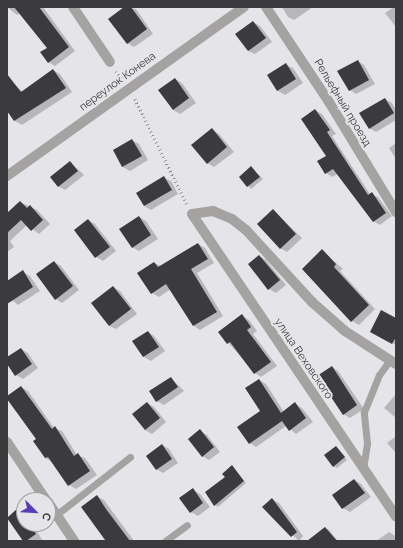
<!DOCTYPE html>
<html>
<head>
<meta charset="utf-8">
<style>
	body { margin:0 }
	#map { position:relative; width:403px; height:548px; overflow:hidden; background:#e5e5e9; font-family:Raleway,sans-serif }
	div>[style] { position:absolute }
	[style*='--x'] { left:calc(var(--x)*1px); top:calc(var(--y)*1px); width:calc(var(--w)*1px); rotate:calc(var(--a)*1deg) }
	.shadow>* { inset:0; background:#0003 }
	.building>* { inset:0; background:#3b3a3e }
	.path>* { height:2.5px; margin-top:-1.25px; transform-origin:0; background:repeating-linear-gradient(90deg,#949497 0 1px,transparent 0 4px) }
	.lane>* { height:7px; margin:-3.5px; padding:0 3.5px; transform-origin:3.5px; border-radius:3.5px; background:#a4a3a2 }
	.street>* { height:10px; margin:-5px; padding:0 5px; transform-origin:5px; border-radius:5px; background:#a4a3a2 }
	span { translate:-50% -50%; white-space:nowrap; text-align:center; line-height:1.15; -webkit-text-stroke:4px #e5e5e9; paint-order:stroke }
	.street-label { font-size:11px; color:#3b3b3d }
	.frame { position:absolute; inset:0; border:8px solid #3b3b3d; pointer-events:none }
	.north { position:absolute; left:16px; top:492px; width:40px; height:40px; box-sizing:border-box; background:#e5e5e9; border:1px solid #a1a1a4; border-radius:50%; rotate:114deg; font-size:11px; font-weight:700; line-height:16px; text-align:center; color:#3b3b3d }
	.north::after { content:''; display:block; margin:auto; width:14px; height:18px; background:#573db5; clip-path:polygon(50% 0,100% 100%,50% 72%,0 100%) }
</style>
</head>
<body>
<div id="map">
	<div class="shadow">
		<i style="clip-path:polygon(7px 7px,43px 7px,75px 51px,55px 66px,48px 62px,49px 48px,20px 13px,17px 15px)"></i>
		<i style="clip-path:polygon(126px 7px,136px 9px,153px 34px,134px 47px,127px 43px)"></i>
		<i style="clip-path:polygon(282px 7px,313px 7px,294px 20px,288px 17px)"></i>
		<i style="clip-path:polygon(394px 7px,396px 7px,396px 27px,385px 13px)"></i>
		<i style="clip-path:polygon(253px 22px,260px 26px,272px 42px,255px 54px,248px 51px)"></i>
		<i style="clip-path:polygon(358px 61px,364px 65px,375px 84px,356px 94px,350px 90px)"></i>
		<i style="clip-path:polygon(286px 65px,293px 68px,303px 83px,285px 95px,278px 91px,268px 76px)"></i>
		<i style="clip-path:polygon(53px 70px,60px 74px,72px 92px,22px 125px,15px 121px,7px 110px,7px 87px,13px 83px,23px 92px)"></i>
		<i style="clip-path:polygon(175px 79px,182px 83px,196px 103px,180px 114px,173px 110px)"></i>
		<i style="clip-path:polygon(385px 99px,392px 103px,396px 110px,396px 120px,376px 132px,369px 128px)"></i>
		<i style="clip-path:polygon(315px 110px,322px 114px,336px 134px,332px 136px,370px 194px,378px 197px,392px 216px,380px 225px,373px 221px,338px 174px,332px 177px,326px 173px,318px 162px,327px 156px)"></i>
		<i style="clip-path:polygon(212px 130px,219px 134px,234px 152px,214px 167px,207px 163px)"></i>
		<i style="clip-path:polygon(132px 140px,139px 144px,148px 160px,130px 171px,123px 167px,114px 151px)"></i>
		<i style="clip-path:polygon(396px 143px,396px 159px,389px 148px)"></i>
		<i style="clip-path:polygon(70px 162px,84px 175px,65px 190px,58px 186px)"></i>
		<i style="clip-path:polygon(252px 168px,263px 179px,251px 189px,240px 177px)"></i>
		<i style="clip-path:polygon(164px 178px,171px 181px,178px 194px,151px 210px,144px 206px)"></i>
		<i style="clip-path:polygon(20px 202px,37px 210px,50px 224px,39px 234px,27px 225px,10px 241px,14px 247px,7px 252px,7px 214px)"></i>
		<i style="clip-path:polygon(273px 210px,302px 238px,287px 252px,280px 248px)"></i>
		<i style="clip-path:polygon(139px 217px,146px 221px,158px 239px,139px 251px,132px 247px)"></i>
		<i style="clip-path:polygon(88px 220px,95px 224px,116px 251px,103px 261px,96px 257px,75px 230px)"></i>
		<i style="clip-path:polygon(198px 244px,205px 248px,214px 263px,197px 273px,223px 316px,200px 330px,194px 326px,171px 289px,159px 297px,152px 293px,154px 263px,161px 266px)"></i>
		<i style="clip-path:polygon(322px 251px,343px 269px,340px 271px,375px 309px,359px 325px,352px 321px)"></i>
		<i style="clip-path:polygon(259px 256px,266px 260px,286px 285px,276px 293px,269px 289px)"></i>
		<i style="clip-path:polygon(54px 262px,61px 266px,79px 290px,62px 303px,56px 299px)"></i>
		<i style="clip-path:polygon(23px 272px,30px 276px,40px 291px,18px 305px,7px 296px,7px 282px)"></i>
		<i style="clip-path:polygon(113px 287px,120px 291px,137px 314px,116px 329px,109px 326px)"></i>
		<i style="clip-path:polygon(242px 316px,249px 320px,257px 331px,253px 334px,277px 366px,261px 377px,255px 373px,219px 332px)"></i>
		<i style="clip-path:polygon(396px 319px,396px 345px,378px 336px)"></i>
		<i style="clip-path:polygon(148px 332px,154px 336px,165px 351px,151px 361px,144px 357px,134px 342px)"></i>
		<i style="clip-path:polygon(21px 349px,28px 353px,38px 368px,23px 379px,16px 375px,7px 363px,7px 359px)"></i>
		<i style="clip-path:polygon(332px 367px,338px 371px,364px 409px,350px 418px,343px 414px)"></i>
		<i style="clip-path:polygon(171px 378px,184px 391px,164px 405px,157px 401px)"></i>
		<i style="clip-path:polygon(259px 380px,266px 384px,284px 412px,295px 404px,302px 408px,313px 422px,296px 434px,286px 426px,256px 447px,250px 443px,261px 411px)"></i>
		<i style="clip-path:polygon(21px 387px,28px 391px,54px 428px,62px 431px,77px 455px,85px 458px,97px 475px,76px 489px,69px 485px,53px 462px,45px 458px,37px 439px,7px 397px)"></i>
		<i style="clip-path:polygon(396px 394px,396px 418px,384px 408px)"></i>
		<i style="clip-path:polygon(147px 403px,154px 407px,166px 422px,152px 434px,145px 430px)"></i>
		<i style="clip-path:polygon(200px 431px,207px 435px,220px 452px,209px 460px,202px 456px)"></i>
		<i style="clip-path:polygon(396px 436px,396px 453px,387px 443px)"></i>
		<i style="clip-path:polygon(162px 445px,169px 449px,178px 463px,163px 473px,156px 469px)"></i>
		<i style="clip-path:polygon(336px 447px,347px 460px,337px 468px,333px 466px)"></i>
		<i style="clip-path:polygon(232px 467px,246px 483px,218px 507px,215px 505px)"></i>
		<i style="clip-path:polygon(355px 480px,361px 484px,371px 497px,350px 512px,343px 508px)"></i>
		<i style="clip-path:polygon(193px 490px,200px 494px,210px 507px,198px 516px,191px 512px)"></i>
		<i style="clip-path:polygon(97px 496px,104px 500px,134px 541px,105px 541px,82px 507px)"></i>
		<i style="clip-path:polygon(272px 499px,279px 503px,303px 536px,299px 541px,263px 507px)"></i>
		<i style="clip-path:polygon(18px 509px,24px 513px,24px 524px,32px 524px,43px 541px,24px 541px,8px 517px)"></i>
		<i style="clip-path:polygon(325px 528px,329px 530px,338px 541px,320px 541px)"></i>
		<i style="clip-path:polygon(389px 532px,395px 536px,396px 541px,376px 541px)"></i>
	</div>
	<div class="building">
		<i style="clip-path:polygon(14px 7px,39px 7px,69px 47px,48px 63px,40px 52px,47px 48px)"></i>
		<i style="clip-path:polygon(124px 7px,131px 7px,147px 29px,127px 44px,108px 19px)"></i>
		<i style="clip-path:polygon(253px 21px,266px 38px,248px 51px,235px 34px)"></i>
		<i style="clip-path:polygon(358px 60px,369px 80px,349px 91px,337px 71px)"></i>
		<i style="clip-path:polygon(286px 63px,296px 79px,277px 91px,267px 75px)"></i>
		<i style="clip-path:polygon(53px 69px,66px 88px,14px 121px,7px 111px,7px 74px,21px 92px)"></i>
		<i style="clip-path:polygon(175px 78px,189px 98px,173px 110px,158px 90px)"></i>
		<i style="clip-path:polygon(385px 98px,394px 113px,369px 129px,359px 113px)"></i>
		<i style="clip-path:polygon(315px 109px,330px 130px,327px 132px,368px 195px,372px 192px,386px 213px,373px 222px,333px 169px,325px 174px,317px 161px,326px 156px,301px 119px)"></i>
		<i style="clip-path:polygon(212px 128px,227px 147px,207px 164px,191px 145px)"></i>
		<i style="clip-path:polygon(132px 139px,142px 156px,122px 167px,113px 150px)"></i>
		<i style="clip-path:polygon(70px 161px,78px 171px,58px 187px,50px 177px)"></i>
		<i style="clip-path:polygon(251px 166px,260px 177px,247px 187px,239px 177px)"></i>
		<i style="clip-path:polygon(164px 176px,172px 190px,144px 206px,136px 193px)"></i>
		<i style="clip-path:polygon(20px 201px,27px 208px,30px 205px,43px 220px,31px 231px,21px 220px,7px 233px,7px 213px)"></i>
		<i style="clip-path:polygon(273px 209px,296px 234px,280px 249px,257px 224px)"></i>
		<i style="clip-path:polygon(139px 216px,151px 235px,132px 248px,119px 229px)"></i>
		<i style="clip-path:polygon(88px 219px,110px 247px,95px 258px,74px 230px)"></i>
		<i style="clip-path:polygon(198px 243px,208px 259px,191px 269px,217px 312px,193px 326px,166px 284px,151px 294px,137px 273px,154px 262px,158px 267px)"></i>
		<i style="clip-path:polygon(322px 249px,336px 264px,334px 267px,369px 305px,351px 322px,302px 269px)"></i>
		<i style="clip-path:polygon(259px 255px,280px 280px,268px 290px,248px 264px)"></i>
		<i style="clip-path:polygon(54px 261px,73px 286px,55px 300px,36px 274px)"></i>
		<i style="clip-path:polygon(23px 270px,33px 287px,7px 304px,7px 281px)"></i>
		<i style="clip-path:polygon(113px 286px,131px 309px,109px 326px,91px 303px)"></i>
		<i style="clip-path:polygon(381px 310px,396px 318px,396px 337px,392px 344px,370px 332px)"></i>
		<i style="clip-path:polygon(242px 314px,251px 327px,247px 330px,271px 362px,254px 374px,230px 342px,227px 344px,218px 332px)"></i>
		<i style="clip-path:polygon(148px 331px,159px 347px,143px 357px,132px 341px)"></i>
		<i style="clip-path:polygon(21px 348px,32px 364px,15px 376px,7px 364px,7px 357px)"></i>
		<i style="clip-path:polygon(332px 366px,357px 405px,343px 415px,317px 376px)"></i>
		<i style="clip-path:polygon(171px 377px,178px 387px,156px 402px,149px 391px)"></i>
		<i style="clip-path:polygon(259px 379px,281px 413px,295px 402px,306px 418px,289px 431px,282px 421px,249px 444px,237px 427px,260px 411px,245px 388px)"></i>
		<i style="clip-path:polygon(21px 386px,52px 429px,55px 426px,74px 456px,78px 453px,90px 471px,68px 486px,48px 457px,45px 458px,33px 441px,36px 439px,7px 399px,7px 396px)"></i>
		<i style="clip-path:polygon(147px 402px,160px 418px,145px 430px,132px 414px)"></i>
		<i style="clip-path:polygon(200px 429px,214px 447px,202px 457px,188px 439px)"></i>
		<i style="clip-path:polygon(162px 444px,172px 459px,156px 470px,146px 456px)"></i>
		<i style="clip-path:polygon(336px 446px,345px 457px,333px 467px,324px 455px)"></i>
		<i style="clip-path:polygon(232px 465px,244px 481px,214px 506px,205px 492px,225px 477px,222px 474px)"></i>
		<i style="clip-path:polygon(354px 479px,365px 493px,342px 509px,332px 495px)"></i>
		<i style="clip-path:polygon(193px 488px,203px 503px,190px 513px,179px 498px)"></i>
		<i style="clip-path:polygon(97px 495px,106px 509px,130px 541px,106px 541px,81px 507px)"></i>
		<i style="clip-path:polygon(272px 498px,297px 532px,291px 537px,262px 507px)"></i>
		<i style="clip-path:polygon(18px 508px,24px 516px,24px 524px,29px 524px,36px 534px,26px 541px,23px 541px,7px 518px)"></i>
		<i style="clip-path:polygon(325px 527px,337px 541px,307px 541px)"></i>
	</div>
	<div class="path">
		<i style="--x:116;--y:71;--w:11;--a:52"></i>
		<i style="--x:135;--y:99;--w:117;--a:63.7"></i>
	</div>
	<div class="lane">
		<i style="--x:363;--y:469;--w:26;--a:-81"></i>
		<i style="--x:367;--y:443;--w:31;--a:-96"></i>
		<i style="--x:364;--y:412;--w:40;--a:-68"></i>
		<i style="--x:379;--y:375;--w:19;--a:-54"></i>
		<i style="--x:56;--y:515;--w:94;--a:-38.1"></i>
		<i style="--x:165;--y:541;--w:27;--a:-36"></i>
	</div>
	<div class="street">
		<i style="--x:73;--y:7;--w:66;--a:56.1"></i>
		<i style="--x:266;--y:7;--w:114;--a:56.4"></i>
		<i style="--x:329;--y:102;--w:129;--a:58.7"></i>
		<i style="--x:7;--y:176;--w:291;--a:-35.5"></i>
		<i style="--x:396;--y:364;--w:61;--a:-147.1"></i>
		<i style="--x:345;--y:331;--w:44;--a:-138.7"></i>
		<i style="--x:312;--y:302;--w:98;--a:-132.5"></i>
		<i style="--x:246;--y:230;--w:18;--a:-142"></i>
		<i style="--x:232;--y:219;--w:21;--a:-157"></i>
		<i style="--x:213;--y:211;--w:21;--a:172"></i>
		<i style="--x:192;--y:214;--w:365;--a:56"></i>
		<i style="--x:7;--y:442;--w:70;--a:56.1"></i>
		<i style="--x:48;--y:502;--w:47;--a:56.3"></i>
	</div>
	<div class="street-label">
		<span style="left:118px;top:82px;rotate:-36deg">переулок Конева</span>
		<span style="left:342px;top:103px;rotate:59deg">Рельефный проезд</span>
		<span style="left:303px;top:359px;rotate:56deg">улица Веховского</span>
	</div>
	<div class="frame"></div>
	<div class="north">С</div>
</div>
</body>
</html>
